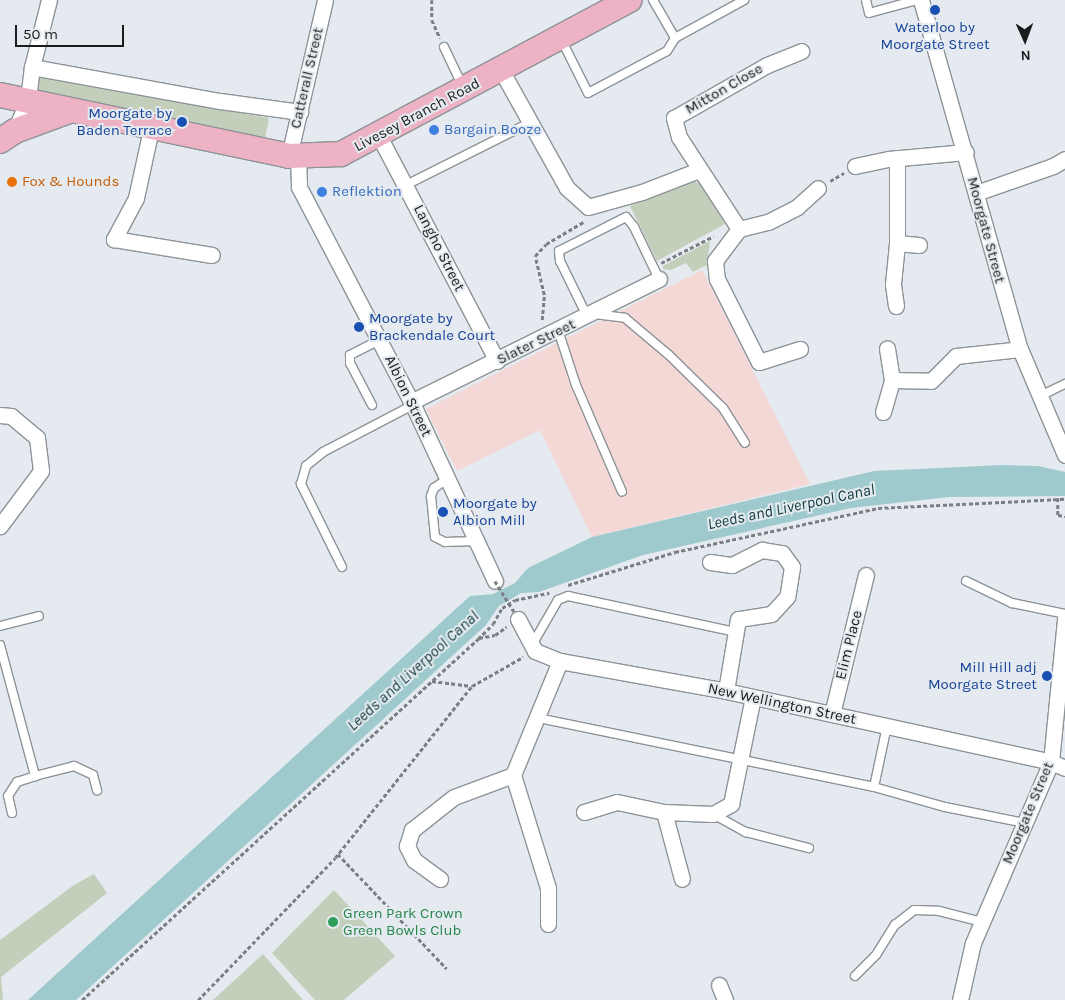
<!DOCTYPE html>
<html>
<head>
<meta charset="utf-8">
<style>
	body { margin:0 }
	#map { position:relative; width:1065px; height:1000px; overflow:hidden; background:#e4eaef; font-family:Karla,sans-serif }
	div>[style] { position:absolute }
	[style*='--x'] { left:calc(var(--x)*1px); top:calc(var(--y)*1px); width:calc(var(--w)*1px); rotate:calc(var(--a)*1deg) }
	.industrial>* { inset:0; background:#f3d8d6 }
	.green>* { inset:0; background:#c3cfba }
	.water>* { inset:0; background:#9ecacd }
	.path>* { height:2.5px; margin-top:-1.25px; transform-origin:0; background:repeating-linear-gradient(90deg,#7b7f83 0 4px,transparent 0 6.5px) }
	.roads { filter:drop-shadow(1px 0 #8d9397) drop-shadow(-1px 0 #8d9397) drop-shadow(0 1px #8d9397) drop-shadow(0 -1px #8d9397) }
	.lane>* { height:8px; margin:-4px; padding:0 4px; transform-origin:4px; border-radius:4px; background:#fff }
	.street>* { height:15px; margin:-7.5px; padding:0 7.5px; transform-origin:7.5px; border-radius:7.5px; background:#fff }
	.primary>* { height:24px; margin:-12px; padding:0 12px; transform-origin:12px; border-radius:12px; background:#edb2c4 }
	.path-bridge>* { height:2.5px; margin-top:-1.25px; transform-origin:0; background:repeating-linear-gradient(90deg,#7b7f83 0 4px,transparent 0 6.5px) }
	.dots>* { width:14px; height:14px; translate:-50% -50%; box-sizing:border-box; border:2px solid #e4eaef; border-radius:50% }
	span { translate:-50% -50%; white-space:nowrap; text-align:center; line-height:1.15; -webkit-text-stroke:4px #e4eaef; paint-order:stroke }
	.transit-label { font-size:15px; color:#164399 }
	.right { translate:-100% -50%; text-align:right }
	.left { translate:0 -50%; text-align:left }
	.street-label { font-size:15px; color:#191b1d }
	.shop-label { font-size:15px; color:#366cbe }
	.food-label { font-size:15px; color:#c56008 }
	.leisure-label { font-size:15px; color:#27864d }
	.water-label { font-size:16px; color:#0f3a3d; font-style:italic }
	.north { position:absolute; left:1000px; top:15px; width:50px; height:50px; -webkit-text-stroke:4px #e4eaef; paint-order:stroke; rotate:178deg; font-size:14px; font-weight:700; line-height:20px; text-align:center; color:#191b1d }
	.north::after { content:''; display:block; margin:auto; width:18px; height:22px; background:#191b1d; clip-path:polygon(50% 0,100% 100%,50% 72%,0 100%) }
	.scale { position:absolute; left:15px; top:25px; width:109px; height:22px; box-sizing:border-box; border:2px solid #191b1d; border-top:0; padding-left:6px; font-size:15px; line-height:18px; white-space:nowrap; color:#191b1d; -webkit-text-stroke:4px #e4eaef; paint-order:stroke }
</style>
</head>
<body>
<div id="map">
	<div class="industrial">
		<i style="clip-path:polygon(702px 270px,810px 484px,592px 537px,540px 430px,457px 471px,426px 409px)"></i>
	</div>
	<div class="green">
		<i style="clip-path:polygon(35px 77px,269px 118px,265px 139px,32px 98px)"></i>
		<i style="clip-path:polygon(694px 181px,702px 184px,725px 224px,657px 261px,630px 206px)"></i>
		<i style="clip-path:polygon(710px 241px,707px 265px,693px 272px,686px 263px,671px 270px,663px 269px,663px 266px)"></i>
		<i style="clip-path:polygon(94px 874px,107px 893px,1px 977px,3px 1000px,0 1000px,0 940px,74px 885px)"></i>
		<i style="clip-path:polygon(334px 890px,395px 956px,344px 1000px,315px 1000px,272px 953px)"></i>
		<i style="clip-path:polygon(263px 954px,303px 1000px,213px 1000px)"></i>
	</div>
	<div class="water">
		<i style="clip-path:polygon(1002px 465px,1038px 466px,1065px 472px,1065px 496px,949px 497px,851px 508px,643px 555px,539px 592px,521px 593px,499px 606px,486px 625px,76px 1000px,28px 1000px,470px 596px,493px 594px,515px 583px,528px 568px,592px 537px,874px 471px)"></i>
	</div>
	<div class="path">
		<i style="--x:432;--y:0;--w:20;--a:90"></i>
		<i style="--x:432;--y:20;--w:20;--a:66"></i>
		<i style="--x:830;--y:181;--w:16;--a:-30"></i>
		<i style="--x:661;--y:263;--w:59;--a:-27"></i>
		<i style="--x:542;--y:320;--w:25;--a:-85"></i>
		<i style="--x:544;--y:295;--w:40;--a:-103"></i>
		<i style="--x:535;--y:256;--w:16;--a:-47"></i>
		<i style="--x:546;--y:244;--w:45;--a:-30.5"></i>
		<i style="--x:1058;--y:498;--w:17;--a:90"></i>
		<i style="--x:1058;--y:515;--w:7;--a:8"></i>
		<i style="--x:568;--y:585;--w:112;--a:-17.1"></i>
		<i style="--x:675;--y:552;--w:208;--a:-12.2"></i>
		<i style="--x:878;--y:508;--w:187;--a:-2.8"></i>
		<i style="--x:479;--y:638;--w:16;--a:-11"></i>
		<i style="--x:495;--y:635;--w:14;--a:-36"></i>
		<i style="--x:432;--y:681;--w:40;--a:7.1"></i>
		<i style="--x:338;--y:854;--w:158;--a:46.5"></i>
		<i style="--x:82;--y:1000;--w:536;--a:-42.35"></i>
		<i style="--x:478;--y:639;--w:21;--a:-45"></i>
		<i style="--x:493;--y:624;--w:18;--a:-61"></i>
		<i style="--x:502;--y:608;--w:15;--a:-32"></i>
		<i style="--x:515;--y:600;--w:35;--a:-12"></i>
		<i style="--x:198;--y:1000;--w:197;--a:-46"></i>
		<i style="--x:335;--y:858;--w:220;--a:-51.5"></i>
		<i style="--x:472;--y:686;--w:59;--a:-29.6"></i>
	</div>
	<div class="roads">
		<div class="lane">
			<i style="--x:653;--y:0;--w:44;--a:59.9"></i>
			<i style="--x:675;--y:38;--w:79;--a:-28.8"></i>
			<i style="--x:866;--y:0;--w:13;--a:77"></i>
			<i style="--x:869;--y:13;--w:50;--a:-15.2"></i>
			<i style="--x:561;--y:39;--w:60;--a:63.4"></i>
			<i style="--x:588;--y:93;--w:89;--a:-28"></i>
			<i style="--x:667;--y:51;--w:15;--a:-58"></i>
			<i style="--x:444;--y:47;--w:44;--a:64.6"></i>
			<i style="--x:406;--y:185;--w:140;--a:-26.7"></i>
			<i style="--x:594;--y:314;--w:31;--a:7"></i>
			<i style="--x:625;--y:318;--w:57;--a:40.1"></i>
			<i style="--x:669;--y:355;--w:76;--a:44.5"></i>
			<i style="--x:723;--y:408;--w:41;--a:57.8"></i>
			<i style="--x:587;--y:316;--w:61;--a:-116.1"></i>
			<i style="--x:560;--y:261;--w:10;--a:-96"></i>
			<i style="--x:559;--y:251;--w:75;--a:-26.9"></i>
			<i style="--x:626;--y:217;--w:13;--a:51"></i>
			<i style="--x:634;--y:227;--w:58;--a:64.3"></i>
			<i style="--x:558;--y:330;--w:58;--a:71.9"></i>
			<i style="--x:576;--y:385;--w:116;--a:66.7"></i>
			<i style="--x:1040;--y:396;--w:28;--a:-26"></i>
			<i style="--x:372;--y:405;--w:47;--a:-117.6"></i>
			<i style="--x:350;--y:363;--w:8;--a:-90"></i>
			<i style="--x:350;--y:355;--w:34;--a:-27"></i>
			<i style="--x:447;--y:479;--w:16;--a:145"></i>
			<i style="--x:434;--y:488;--w:9;--a:111"></i>
			<i style="--x:431;--y:496;--w:41;--a:84.4"></i>
			<i style="--x:435;--y:537;--w:11;--a:27"></i>
			<i style="--x:445;--y:542;--w:31;--a:-2"></i>
			<i style="--x:342;--y:567;--w:93;--a:-116.3"></i>
			<i style="--x:301;--y:484;--w:19;--a:-74"></i>
			<i style="--x:306;--y:466;--w:22;--a:-39"></i>
			<i style="--x:323;--y:452;--w:102;--a:-27.6"></i>
			<i style="--x:966;--y:581;--w:51;--a:25.6"></i>
			<i style="--x:1012;--y:603;--w:54;--a:11.7"></i>
			<i style="--x:0;--y:626;--w:40;--a:-14.4"></i>
			<i style="--x:0;--y:645;--w:136;--a:75"></i>
			<i style="--x:532;--y:645;--w:52;--a:-60"></i>
			<i style="--x:558;--y:600;--w:11;--a:-22"></i>
			<i style="--x:568;--y:596;--w:172;--a:12.1"></i>
			<i style="--x:538;--y:718;--w:343;--a:11.6"></i>
			<i style="--x:874;--y:787;--w:74;--a:15.7"></i>
			<i style="--x:945;--y:807;--w:82;--a:11.3"></i>
			<i style="--x:874;--y:787;--w:62;--a:-78"></i>
			<i style="--x:12;--y:813;--w:17;--a:-103"></i>
			<i style="--x:8;--y:796;--w:17;--a:-57"></i>
			<i style="--x:17;--y:782;--w:19;--a:-18"></i>
			<i style="--x:35;--y:776;--w:40;--a:-14.4"></i>
			<i style="--x:74;--y:766;--w:21;--a:25"></i>
			<i style="--x:93;--y:775;--w:16;--a:75"></i>
			<i style="--x:713;--y:814;--w:38;--a:29"></i>
			<i style="--x:746;--y:832;--w:65;--a:14.3"></i>
			<i style="--x:855;--y:976;--w:30;--a:-45"></i>
			<i style="--x:876;--y:955;--w:36;--a:-58"></i>
			<i style="--x:895;--y:925;--w:24;--a:-38"></i>
			<i style="--x:914;--y:910;--w:25;--a:2"></i>
			<i style="--x:939;--y:911;--w:44;--a:14.3"></i>
		</div>
		<div class="street">
			<i style="--x:921;--y:0;--w:363;--a:74.2"></i>
			<i style="--x:1020;--y:349;--w:115;--a:67"></i>
			<i style="--x:32;--y:67;--w:191;--a:10.3"></i>
			<i style="--x:220;--y:101;--w:81;--a:7.8"></i>
			<i style="--x:501;--y:70;--w:135;--a:60.8"></i>
			<i style="--x:567;--y:188;--w:28;--a:42"></i>
			<i style="--x:588;--y:207;--w:56;--a:-15.5"></i>
			<i style="--x:642;--y:192;--w:61;--a:-21.1"></i>
			<i style="--x:151;--y:129;--w:71;--a:102.3"></i>
			<i style="--x:136;--y:198;--w:47;--a:118.2"></i>
			<i style="--x:114;--y:239;--w:99;--a:9.3"></i>
			<i style="--x:15;--y:131;--w:35;--a:-68"></i>
			<i style="--x:28;--y:99;--w:32;--a:-83"></i>
			<i style="--x:32;--y:67;--w:69;--a:-75.8"></i>
			<i style="--x:379;--y:136;--w:254;--a:62.3"></i>
			<i style="--x:289;--y:156;--w:160;--a:-77"></i>
			<i style="--x:298;--y:157;--w:30;--a:88"></i>
			<i style="--x:299;--y:187;--w:246;--a:62.4"></i>
			<i style="--x:413;--y:405;--w:194;--a:65"></i>
			<i style="--x:855;--y:166;--w:35;--a:-12"></i>
			<i style="--x:889;--y:159;--w:77;--a:-5.2"></i>
			<i style="--x:976;--y:193;--w:82;--a:-19.3"></i>
			<i style="--x:1053;--y:166;--w:14;--a:-30"></i>
			<i style="--x:739;--y:229;--w:110;--a:-123.1"></i>
			<i style="--x:679;--y:137;--w:20;--a:-105"></i>
			<i style="--x:674;--y:118;--w:107;--a:-29.7"></i>
			<i style="--x:767;--y:65;--w:37;--a:-22"></i>
			<i style="--x:739;--y:229;--w:40;--a:127"></i>
			<i style="--x:715;--y:261;--w:18;--a:84"></i>
			<i style="--x:717;--y:279;--w:93;--a:63.2"></i>
			<i style="--x:759;--y:362;--w:43;--a:-17.6"></i>
			<i style="--x:739;--y:229;--w:30;--a:-14"></i>
			<i style="--x:768;--y:222;--w:33;--a:-27"></i>
			<i style="--x:797;--y:207;--w:28;--a:-42"></i>
			<i style="--x:897;--y:243;--w:22;--a:5"></i>
			<i style="--x:896;--y:306;--w:22;--a:-98"></i>
			<i style="--x:893;--y:284;--w:41;--a:-84.4"></i>
			<i style="--x:897;--y:243;--w:85;--a:-90"></i>
			<i style="--x:892;--y:380;--w:39;--a:1"></i>
			<i style="--x:931;--y:381;--w:35;--a:-45"></i>
			<i style="--x:956;--y:356;--w:64;--a:-6.2"></i>
			<i style="--x:411;--y:402;--w:277;--a:-26.4"></i>
			<i style="--x:883;--y:412;--w:33;--a:-74"></i>
			<i style="--x:892;--y:380;--w:32;--a:-99"></i>
			<i style="--x:0;--y:415;--w:11;--a:5"></i>
			<i style="--x:11;--y:416;--w:34;--a:40"></i>
			<i style="--x:37;--y:438;--w:33;--a:83"></i>
			<i style="--x:41;--y:471;--w:69;--a:126.7"></i>
			<i style="--x:710;--y:562;--w:22;--a:8"></i>
			<i style="--x:732;--y:565;--w:34;--a:-27"></i>
			<i style="--x:762;--y:550;--w:20;--a:9"></i>
			<i style="--x:782;--y:553;--w:17;--a:54"></i>
			<i style="--x:792;--y:567;--w:30;--a:99"></i>
			<i style="--x:787;--y:597;--w:23;--a:133"></i>
			<i style="--x:771;--y:614;--w:33;--a:171"></i>
			<i style="--x:738;--y:619;--w:73;--a:99.5"></i>
			<i style="--x:518;--y:619;--w:36;--a:62"></i>
			<i style="--x:535;--y:651;--w:27;--a:22"></i>
			<i style="--x:560;--y:661;--w:169;--a:10.2"></i>
			<i style="--x:726;--y:691;--w:333;--a:12.3"></i>
			<i style="--x:1051;--y:762;--w:15;--a:23"></i>
			<i style="--x:832;--y:714;--w:143;--a:-76.3"></i>
			<i style="--x:584;--y:812;--w:34;--a:-17"></i>
			<i style="--x:617;--y:802;--w:48;--a:12"></i>
			<i style="--x:664;--y:812;--w:49;--a:2.3"></i>
			<i style="--x:713;--y:814;--w:21;--a:-29"></i>
			<i style="--x:731;--y:804;--w:109;--a:-78.4"></i>
			<i style="--x:664;--y:812;--w:69;--a:75"></i>
			<i style="--x:440;--y:879;--w:32;--a:-144"></i>
			<i style="--x:414;--y:860;--w:16;--a:-117"></i>
			<i style="--x:407;--y:846;--w:17;--a:-73"></i>
			<i style="--x:412;--y:830;--w:53;--a:-38.2"></i>
			<i style="--x:454;--y:797;--w:63;--a:-20.4"></i>
			<i style="--x:548;--y:924;--w:36;--a:-90"></i>
			<i style="--x:548;--y:888;--w:118;--a:-107.2"></i>
			<i style="--x:513;--y:775;--w:123;--a:-67.6"></i>
			<i style="--x:719;--y:985;--w:16;--a:68"></i>
			<i style="--x:960;--y:1000;--w:58;--a:-77.2"></i>
			<i style="--x:973;--y:943;--w:197;--a:-66.7"></i>
			<i style="--x:1051;--y:762;--w:145;--a:-84.4"></i>
		</div>
		<div class="primary">
			<i style="--x:0;--y:95;--w:295;--a:11.9"></i>
			<i style="--x:289;--y:156;--w:52;--a:-2.2"></i>
			<i style="--x:341;--y:154;--w:327;--a:-28.1"></i>
			<i style="--x:0;--y:141;--w:18;--a:-34"></i>
			<i style="--x:15;--y:131;--w:58;--a:-20.3"></i>
		</div>
	</div>
	<div class="path-bridge">
		<i style="--x:495;--y:581;--w:36;--a:58"></i>
	</div>
	<div class="dots">
		<i style="left:935px;top:10px;background:#1a4fb4"></i>
		<i style="left:182px;top:122px;background:#1a4fb4"></i>
		<i style="left:434px;top:130px;background:#3f7fe0"></i>
		<i style="left:12px;top:182px;background:#e8710a"></i>
		<i style="left:322px;top:192px;background:#3f7fe0"></i>
		<i style="left:359px;top:327px;background:#1a4fb4"></i>
		<i style="left:443px;top:512px;background:#1a4fb4"></i>
		<i style="left:1047px;top:676px;background:#1a4fb4"></i>
		<i style="left:333px;top:922px;background:#2e9e5b"></i>
	</div>
	<div class="transit-label">
		<span style="left:935px;top:36px">Waterloo by<br>Moorgate Street</span>
		<span class="right" style="left:172px;top:122px">Moorgate by<br>Baden Terrace</span>
		<span class="left" style="left:369px;top:327px">Moorgate by<br>Brackendale Court</span>
		<span class="left" style="left:453px;top:512px">Moorgate by<br>Albion Mill</span>
		<span class="right" style="left:1037px;top:676px">Mill Hill adj<br>Moorgate Street</span>
	</div>
	<div class="street-label">
		<span style="left:307px;top:78px;rotate:-77deg">Catterall Street</span>
		<span style="left:724px;top:89px;rotate:-30deg">Mitton Close</span>
		<span style="left:417px;top:115px;rotate:-28deg">Livesey Branch Road</span>
		<span style="left:986px;top:230px;rotate:75deg">Moorgate Street</span>
		<span style="left:439px;top:248px;rotate:63deg">Langho Street</span>
		<span style="left:536px;top:342px;rotate:-26deg">Slater Street</span>
		<span style="left:408px;top:396px;rotate:64deg">Albion Street</span>
		<span style="left:849px;top:645px;rotate:-76deg">Elim Place</span>
		<span style="left:782px;top:704px;rotate:12deg">New Wellington Street</span>
		<span style="left:1028px;top:813px;rotate:-67deg">Moorgate Street</span>
	</div>
	<div class="shop-label">
		<span class="left" style="left:444px;top:130px">Bargain Booze</span>
		<span class="left" style="left:332px;top:192px">Reflektion</span>
	</div>
	<div class="food-label">
		<span class="left" style="left:22px;top:182px">Fox &amp; Hounds</span>
	</div>
	<div class="leisure-label">
		<span class="left" style="left:343px;top:922px">Green Park Crown<br>Green Bowls Club</span>
	</div>
	<div class="water-label">
		<span style="left:791px;top:507px;rotate:-12deg">Leeds and Liverpool Canal</span>
		<span style="left:413px;top:671px;rotate:-42deg">Leeds and Liverpool Canal</span>
	</div>
	<div class="north">N</div>
	<div class="scale">50 m</div>
</div>
</body>
</html>
